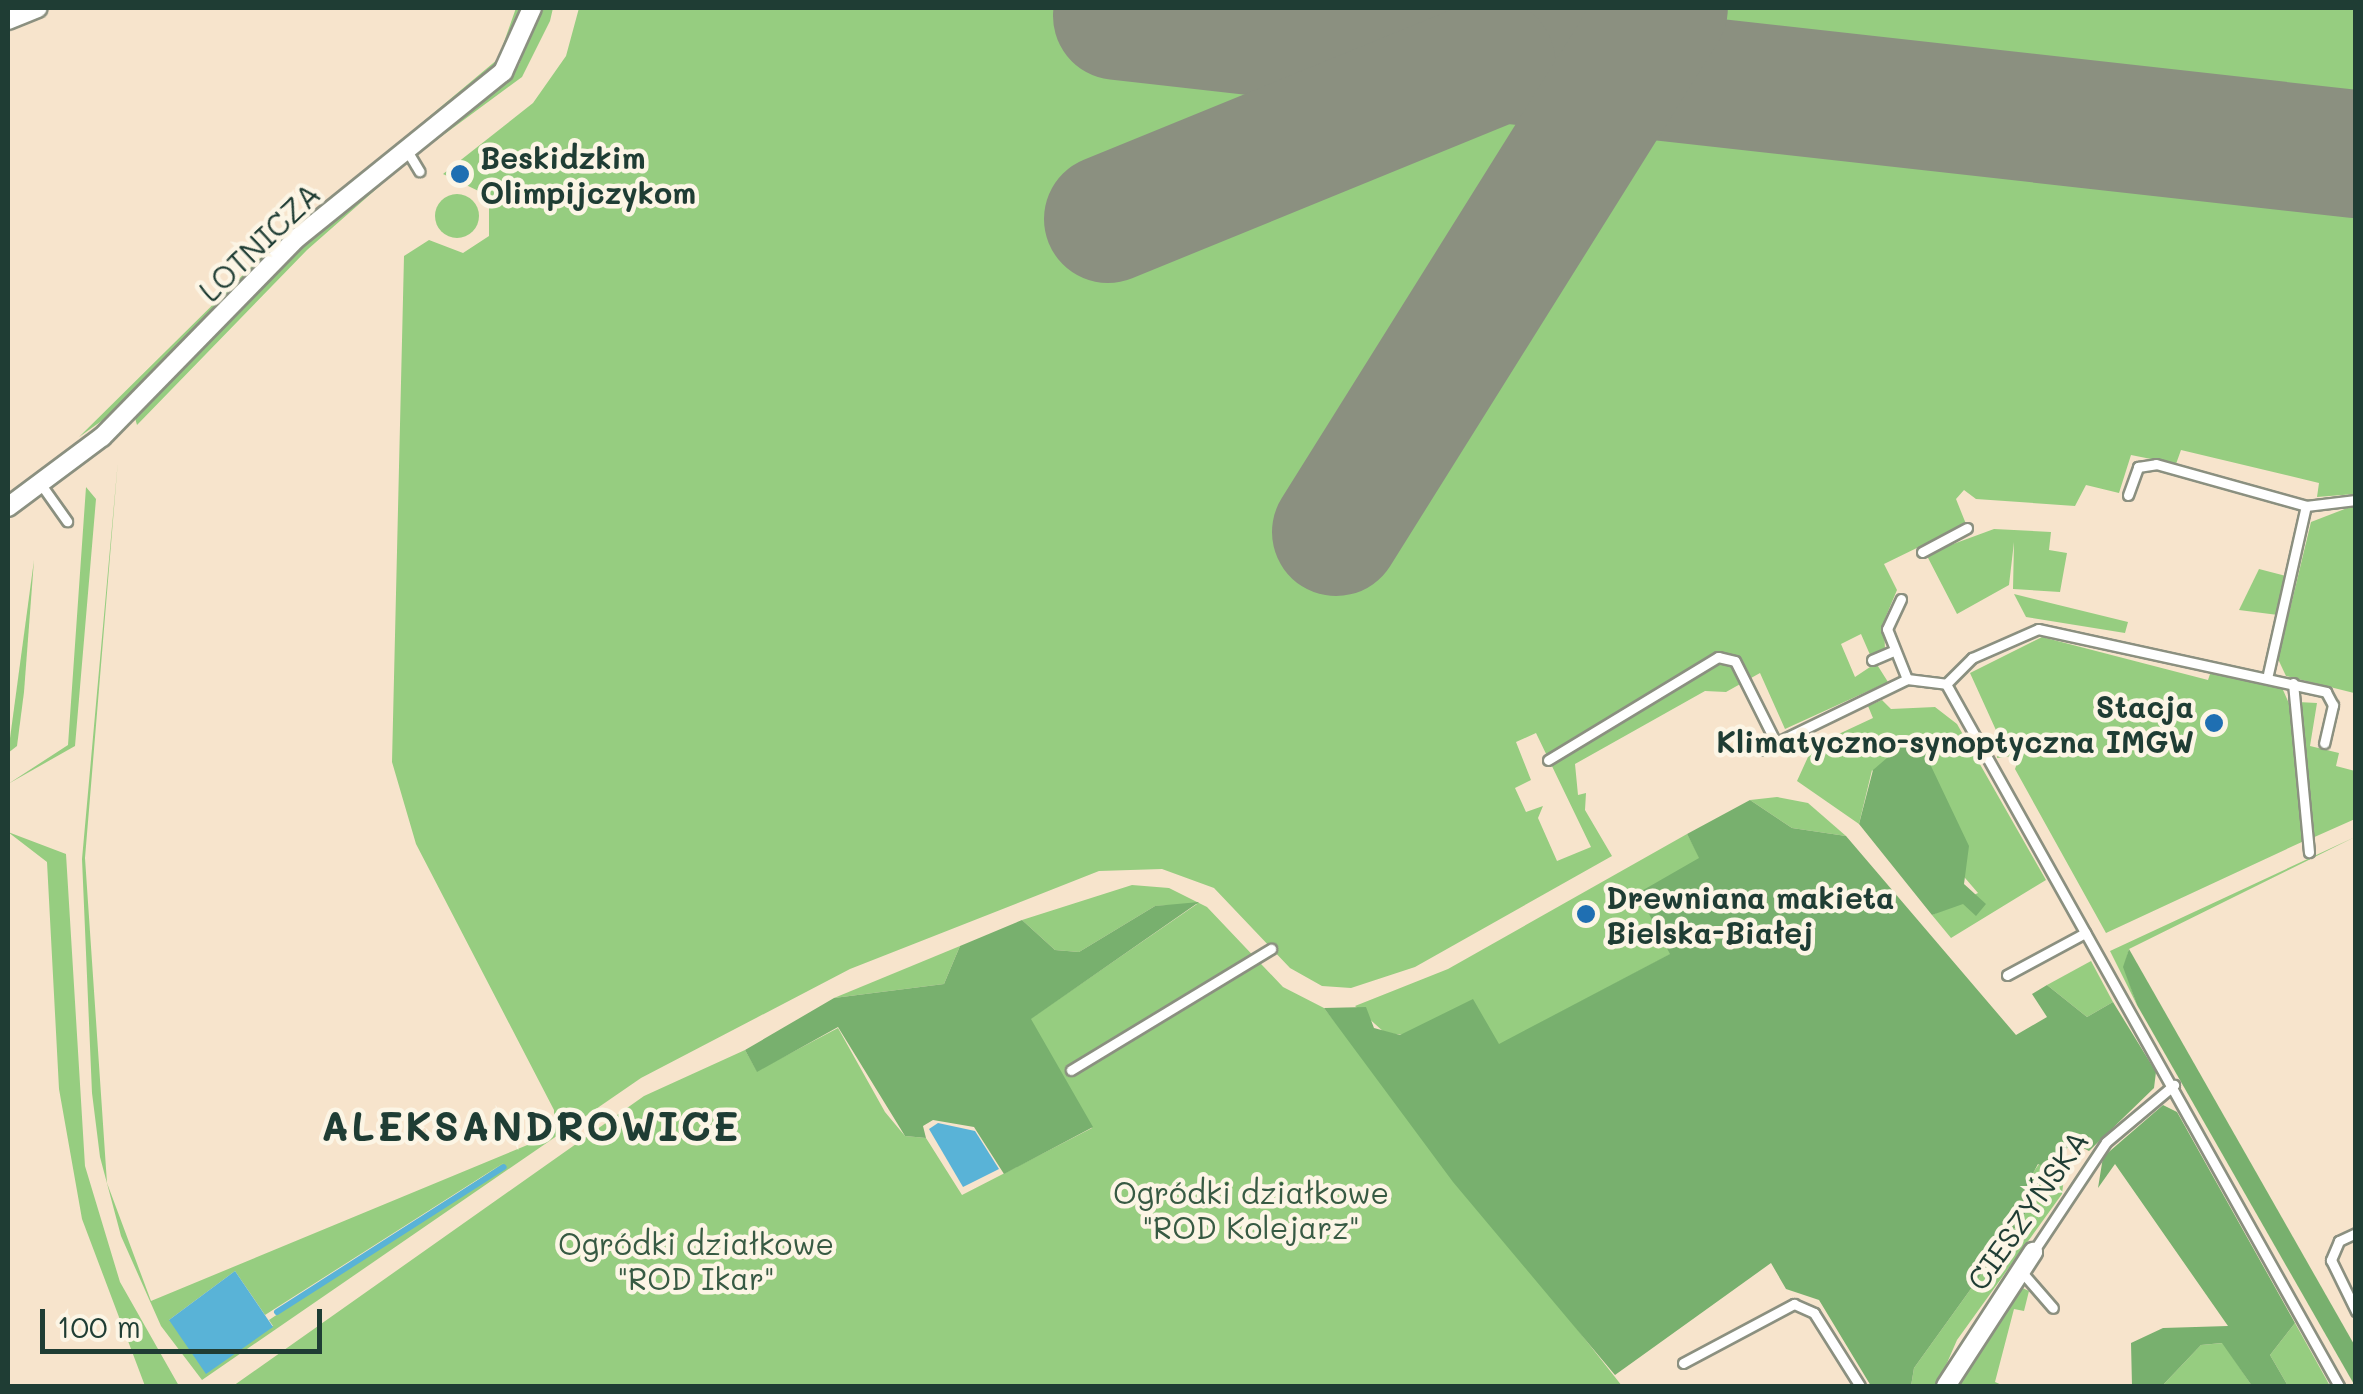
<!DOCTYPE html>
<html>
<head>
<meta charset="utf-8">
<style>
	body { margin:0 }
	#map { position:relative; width:2363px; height:1394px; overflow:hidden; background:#f7e4cc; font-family:Mali,sans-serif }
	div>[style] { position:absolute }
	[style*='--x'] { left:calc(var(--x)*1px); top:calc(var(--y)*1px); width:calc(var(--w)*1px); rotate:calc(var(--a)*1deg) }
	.green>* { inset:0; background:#96cd80 }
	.round { border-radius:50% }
	.forest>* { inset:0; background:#78b06e }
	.water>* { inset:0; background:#59b3d7 }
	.stream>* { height:6px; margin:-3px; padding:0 3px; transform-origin:3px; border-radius:3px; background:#59b3d7 }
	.runway>* { height:128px; margin:-64px; padding:0 64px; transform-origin:64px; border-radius:64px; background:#8b9080 }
	.roads { filter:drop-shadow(2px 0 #8b9080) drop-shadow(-2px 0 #8b9080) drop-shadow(0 2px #8b9080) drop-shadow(0 -2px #8b9080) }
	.lane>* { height:9px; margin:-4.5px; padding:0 4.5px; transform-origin:4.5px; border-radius:4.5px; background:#fff }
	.street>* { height:18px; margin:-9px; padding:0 9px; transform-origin:9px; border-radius:9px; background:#fff }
	.dots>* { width:28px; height:28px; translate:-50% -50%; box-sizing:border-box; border:5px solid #fcf5e5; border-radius:50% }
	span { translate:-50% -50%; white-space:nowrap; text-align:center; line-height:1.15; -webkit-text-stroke:9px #fcf5e5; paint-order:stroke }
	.poi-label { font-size:30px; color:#1f3d34; font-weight:700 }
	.left { translate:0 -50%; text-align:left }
	.right { translate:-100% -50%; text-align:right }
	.street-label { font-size:30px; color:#1f3d34 }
	.park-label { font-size:30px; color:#375a43 }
	.district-label { font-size:40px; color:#1f3d34; font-weight:700; letter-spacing:2.5px }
	.frame { position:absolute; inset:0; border:10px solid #1f3d34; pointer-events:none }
	.scale { position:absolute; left:40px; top:1309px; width:282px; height:45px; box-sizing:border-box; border:5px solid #1f3d34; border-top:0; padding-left:12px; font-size:30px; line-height:35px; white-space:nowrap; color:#1f3d34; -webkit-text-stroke:8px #fcf5e5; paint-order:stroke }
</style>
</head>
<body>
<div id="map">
	<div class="green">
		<i style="clip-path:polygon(516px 8px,525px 8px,497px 68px,138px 395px,79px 437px,259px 259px,498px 59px)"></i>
		<i style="clip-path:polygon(540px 8px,553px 8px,550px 21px,522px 77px,419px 153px,519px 65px)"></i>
		<i style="clip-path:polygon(evenodd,579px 8px,2355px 8px,2355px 494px,2317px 497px,2319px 483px,2181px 450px,2176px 464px,2131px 455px,2119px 493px,2086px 485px,2075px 506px,1976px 499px,1964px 490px,1956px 499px,1966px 524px,1884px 564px,1897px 590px,1884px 621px,1885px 651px,1871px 657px,1861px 634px,1841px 644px,1855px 677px,1876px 663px,1888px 682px,1785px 729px,1760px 673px,1726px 692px,1705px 691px,1575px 764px,1578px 795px,1586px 793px,1585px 810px,1612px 856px,1415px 967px,1351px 988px,1322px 986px,1290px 968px,1214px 888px,1162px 869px,1099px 871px,850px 969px,641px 1078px,202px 1380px,161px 1326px,121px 1236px,100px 1157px,92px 1093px,82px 859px,118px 460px,85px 858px,107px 1183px,151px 1301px,554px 1134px,554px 1110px,416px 844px,392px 762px,404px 256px,429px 240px,463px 253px,489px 236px,489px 196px,443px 174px,533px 103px,566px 56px,579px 8px,1536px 733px,1591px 847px,1557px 861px,1538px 818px,1543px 806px,1526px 812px,1515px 788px,1531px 780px,1516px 742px,1536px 733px,579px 8px,505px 1162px,269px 1320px,273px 1326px,169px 1320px,235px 1271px,265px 1315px,505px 1162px)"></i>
		<i style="clip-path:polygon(407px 162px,307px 250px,137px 425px,135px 418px,303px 244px)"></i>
		<i class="round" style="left:435px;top:194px;width:44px;height:44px"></i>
		<i style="clip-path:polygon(86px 487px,96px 499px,75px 746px,8px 784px,68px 745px)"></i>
		<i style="clip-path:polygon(2355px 505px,2356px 686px,2354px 693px,2286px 676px,2278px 659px,2311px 522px)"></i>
		<i style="clip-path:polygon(1994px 529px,2051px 532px,2049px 550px,2067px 553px,2060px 592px,2013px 589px,2014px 542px,2009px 585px,1957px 614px,1926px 554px)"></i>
		<i style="clip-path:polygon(34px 560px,24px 692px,17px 746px,8px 753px)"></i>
		<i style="clip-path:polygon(2259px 569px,2286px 576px,2278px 615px,2239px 610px)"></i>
		<i style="clip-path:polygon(2014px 594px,2128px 622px,2125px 633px,2026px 617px)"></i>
		<i style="clip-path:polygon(2042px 637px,2208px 680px,2211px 671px,2280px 683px,2291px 708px,2304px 841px,2106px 933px,2015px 769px,2020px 755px,1997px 758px,2000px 739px,1970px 673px)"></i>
		<i style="clip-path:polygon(1882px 700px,1891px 709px,1935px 707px,1957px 724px,2046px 880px,1951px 938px,1932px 915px,1978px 893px,1872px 770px,1859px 824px,1797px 781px,1813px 746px,1873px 718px,1868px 706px)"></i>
		<i style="clip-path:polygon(2298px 702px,2317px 703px,2310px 746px,2339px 753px,2336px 766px,2355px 771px,2355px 819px,2310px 839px)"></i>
		<i style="clip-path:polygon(1777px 797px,1808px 803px,1846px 836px,1792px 828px,1750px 800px)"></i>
		<i style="clip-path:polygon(8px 832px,66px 854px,85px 1166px,120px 1282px,179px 1386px,145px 1386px,82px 1219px,59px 1089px,47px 862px)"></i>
		<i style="clip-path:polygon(1687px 834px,1700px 858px,1671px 954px,1499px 1045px,1385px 1033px,1355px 1006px,1448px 969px)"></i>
		<i style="clip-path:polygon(2355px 837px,2129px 949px,2124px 967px,2137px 1005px,2110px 951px)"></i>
		<i style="clip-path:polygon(1132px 885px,1169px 888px,1207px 907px,1283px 987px,1324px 1008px,1622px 1386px,233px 1386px,644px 1096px,745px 1050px,757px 1071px,838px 1028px,885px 1112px,905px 1136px,926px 1138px,962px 1195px,1092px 1128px,1030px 1019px,1197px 904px,1155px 906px,1079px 952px,1055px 950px,1022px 920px)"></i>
		<i style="clip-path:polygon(960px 946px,944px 984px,834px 998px)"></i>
		<i style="clip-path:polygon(2091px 961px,2113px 1002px,2087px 1017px,2047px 985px)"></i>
		<i style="clip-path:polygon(2039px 1164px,2064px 1178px,2062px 1194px,1957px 1340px,1937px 1386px,1911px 1386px,1914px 1368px,2042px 1190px,2032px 1174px)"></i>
		<i style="clip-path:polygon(2018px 1286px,2029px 1291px,2024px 1311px,2014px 1309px,1995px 1382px,2004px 1386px,1955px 1386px)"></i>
		<i style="clip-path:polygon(2295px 1323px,2330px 1386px,2288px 1386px,2270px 1355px)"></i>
		<i style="clip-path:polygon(2223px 1343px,2252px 1386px,2162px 1386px,2201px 1345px)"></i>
	</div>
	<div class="forest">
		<i style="clip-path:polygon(1909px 739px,1921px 745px,1969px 846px,1964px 884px,1986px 904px,1976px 916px,1963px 904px,1932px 915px,1859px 824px,1873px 770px)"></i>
		<i style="clip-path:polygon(1750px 800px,1792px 828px,1846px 836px,2016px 1035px,2047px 1017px,2032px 994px,2047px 985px,2087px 1017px,2113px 1002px,2156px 1072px,2154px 1088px,2089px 1151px,2071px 1142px,2053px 1171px,2038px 1164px,2032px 1175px,2042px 1190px,1914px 1368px,1911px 1386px,1871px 1386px,1819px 1300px,1786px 1289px,1771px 1263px,1615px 1375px,1453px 1182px,1324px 1008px,1366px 1007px,1374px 1028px,1400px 1035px,1473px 999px,1499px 1044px,1670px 954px,1638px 893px,1699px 858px,1687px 834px)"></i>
		<i style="clip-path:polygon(1199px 902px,1031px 1019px,1093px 1127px,1004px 1174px,974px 1127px,933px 1120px,923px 1126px,926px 1138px,905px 1136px,838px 1027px,757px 1072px,745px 1050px,834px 998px,944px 984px,960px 946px,1022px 920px,1055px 950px,1079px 952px,1155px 906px)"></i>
		<i style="clip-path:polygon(2129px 949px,2355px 1346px,2355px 1386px,2137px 1005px,2123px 967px)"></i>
		<i style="clip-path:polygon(2163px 1105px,2177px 1112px,2295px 1323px,2270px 1355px,2288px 1386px,2252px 1386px,2222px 1343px,2201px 1345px,2162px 1386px,2132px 1386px,2131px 1343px,2163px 1328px,2228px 1326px,2115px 1164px,2098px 1188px,2103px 1157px)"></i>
	</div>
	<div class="water">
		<i style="clip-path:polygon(938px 1123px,975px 1131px,999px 1169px,963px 1187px,929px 1129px)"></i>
		<i style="clip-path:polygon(235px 1271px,273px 1327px,206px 1374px,169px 1320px)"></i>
	</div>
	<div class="stream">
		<i style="--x:277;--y:1312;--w:269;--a:-32.6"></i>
	</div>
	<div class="runway">
		<i style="--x:1117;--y:16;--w:1247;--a:6.36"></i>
		<i style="--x:1108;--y:219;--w:414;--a:-22.2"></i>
		<i style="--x:1336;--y:532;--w:618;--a:-57.96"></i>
	</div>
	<div class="roads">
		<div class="lane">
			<i style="--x:406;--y:149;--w:26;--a:59"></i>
			<i style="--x:40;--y:483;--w:47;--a:54.6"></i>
			<i style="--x:2128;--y:495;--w:30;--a:-70"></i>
			<i style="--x:2138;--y:467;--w:18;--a:-9"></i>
			<i style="--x:2156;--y:464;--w:156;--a:15.6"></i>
			<i style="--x:1922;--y:552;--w:51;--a:-28.1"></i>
			<i style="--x:1901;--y:599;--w:33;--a:115"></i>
			<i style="--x:1887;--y:629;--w:54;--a:68.2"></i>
			<i style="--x:1872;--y:660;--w:23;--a:-23"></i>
			<i style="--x:2268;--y:674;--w:172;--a:-77.3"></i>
			<i style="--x:2306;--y:506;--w:50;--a:-6.8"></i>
			<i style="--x:2293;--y:683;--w:170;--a:84.6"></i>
			<i style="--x:1946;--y:684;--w:805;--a:60.76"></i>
			<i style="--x:1761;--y:750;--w:162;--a:-25.9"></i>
			<i style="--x:1907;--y:679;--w:39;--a:7"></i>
			<i style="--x:1946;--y:684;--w:37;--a:-45"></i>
			<i style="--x:1972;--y:658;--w:72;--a:-23.7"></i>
			<i style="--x:2038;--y:629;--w:295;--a:12.3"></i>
			<i style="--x:2326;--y:692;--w:15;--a:62"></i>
			<i style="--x:2333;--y:705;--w:39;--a:103"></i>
			<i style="--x:1548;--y:760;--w:199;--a:-31.2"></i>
			<i style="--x:1718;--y:657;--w:17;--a:13"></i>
			<i style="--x:1735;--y:661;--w:92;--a:63.4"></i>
			<i style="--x:2007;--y:975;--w:89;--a:-28.3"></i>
			<i style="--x:1071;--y:1070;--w:234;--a:-31.2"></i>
			<i style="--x:2356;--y:1233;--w:19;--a:155"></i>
			<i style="--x:2339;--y:1241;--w:21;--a:113"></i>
			<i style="--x:2331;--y:1260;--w:57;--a:63.9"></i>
			<i style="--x:2033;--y:1252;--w:132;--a:-56.4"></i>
			<i style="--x:2106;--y:1142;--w:89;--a:-40"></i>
			<i style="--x:2020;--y:1270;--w:50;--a:49"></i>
			<i style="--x:1683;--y:1363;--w:126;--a:-28"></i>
			<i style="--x:1794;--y:1304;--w:22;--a:24"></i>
			<i style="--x:1814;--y:1313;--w:86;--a:57.8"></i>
		</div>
		<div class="street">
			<i style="--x:8;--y:20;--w:32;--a:-22"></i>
			<i style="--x:8;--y:507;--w:117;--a:-36.7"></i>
			<i style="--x:102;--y:437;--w:279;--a:-45.6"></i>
			<i style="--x:297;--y:238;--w:265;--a:-38.9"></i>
			<i style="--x:503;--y:72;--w:70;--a:-65.6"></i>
			<i style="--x:1946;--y:1386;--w:160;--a:-57"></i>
		</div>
	</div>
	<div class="dots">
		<i style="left:460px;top:174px;background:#1f6fb2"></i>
		<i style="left:2214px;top:723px;background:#1f6fb2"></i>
		<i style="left:1586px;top:914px;background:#1f6fb2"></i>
	</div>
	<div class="poi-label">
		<span class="left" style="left:480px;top:174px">Beskidzkim<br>Olimpijczykom</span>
		<span class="right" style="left:2194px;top:723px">Stacja<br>Klimatyczno-synoptyczna IMGW</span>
		<span class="left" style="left:1606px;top:914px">Drewniana makieta<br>Bielska-Białej</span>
	</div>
	<div class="street-label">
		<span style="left:259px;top:242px;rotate:-44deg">LOTNICZA</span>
		<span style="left:2027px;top:1210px;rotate:-55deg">CIESZYŃSKA</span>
	</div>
	<div class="park-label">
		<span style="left:1251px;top:1209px">Ogródki działkowe<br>"ROD Kolejarz"</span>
		<span style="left:696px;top:1260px">Ogródki działkowe<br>"ROD Ikar"</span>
	</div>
	<div class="district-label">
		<span style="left:531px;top:1125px">ALEKSANDROWICE</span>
	</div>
	<div class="frame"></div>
	<div class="scale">100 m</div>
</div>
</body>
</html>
